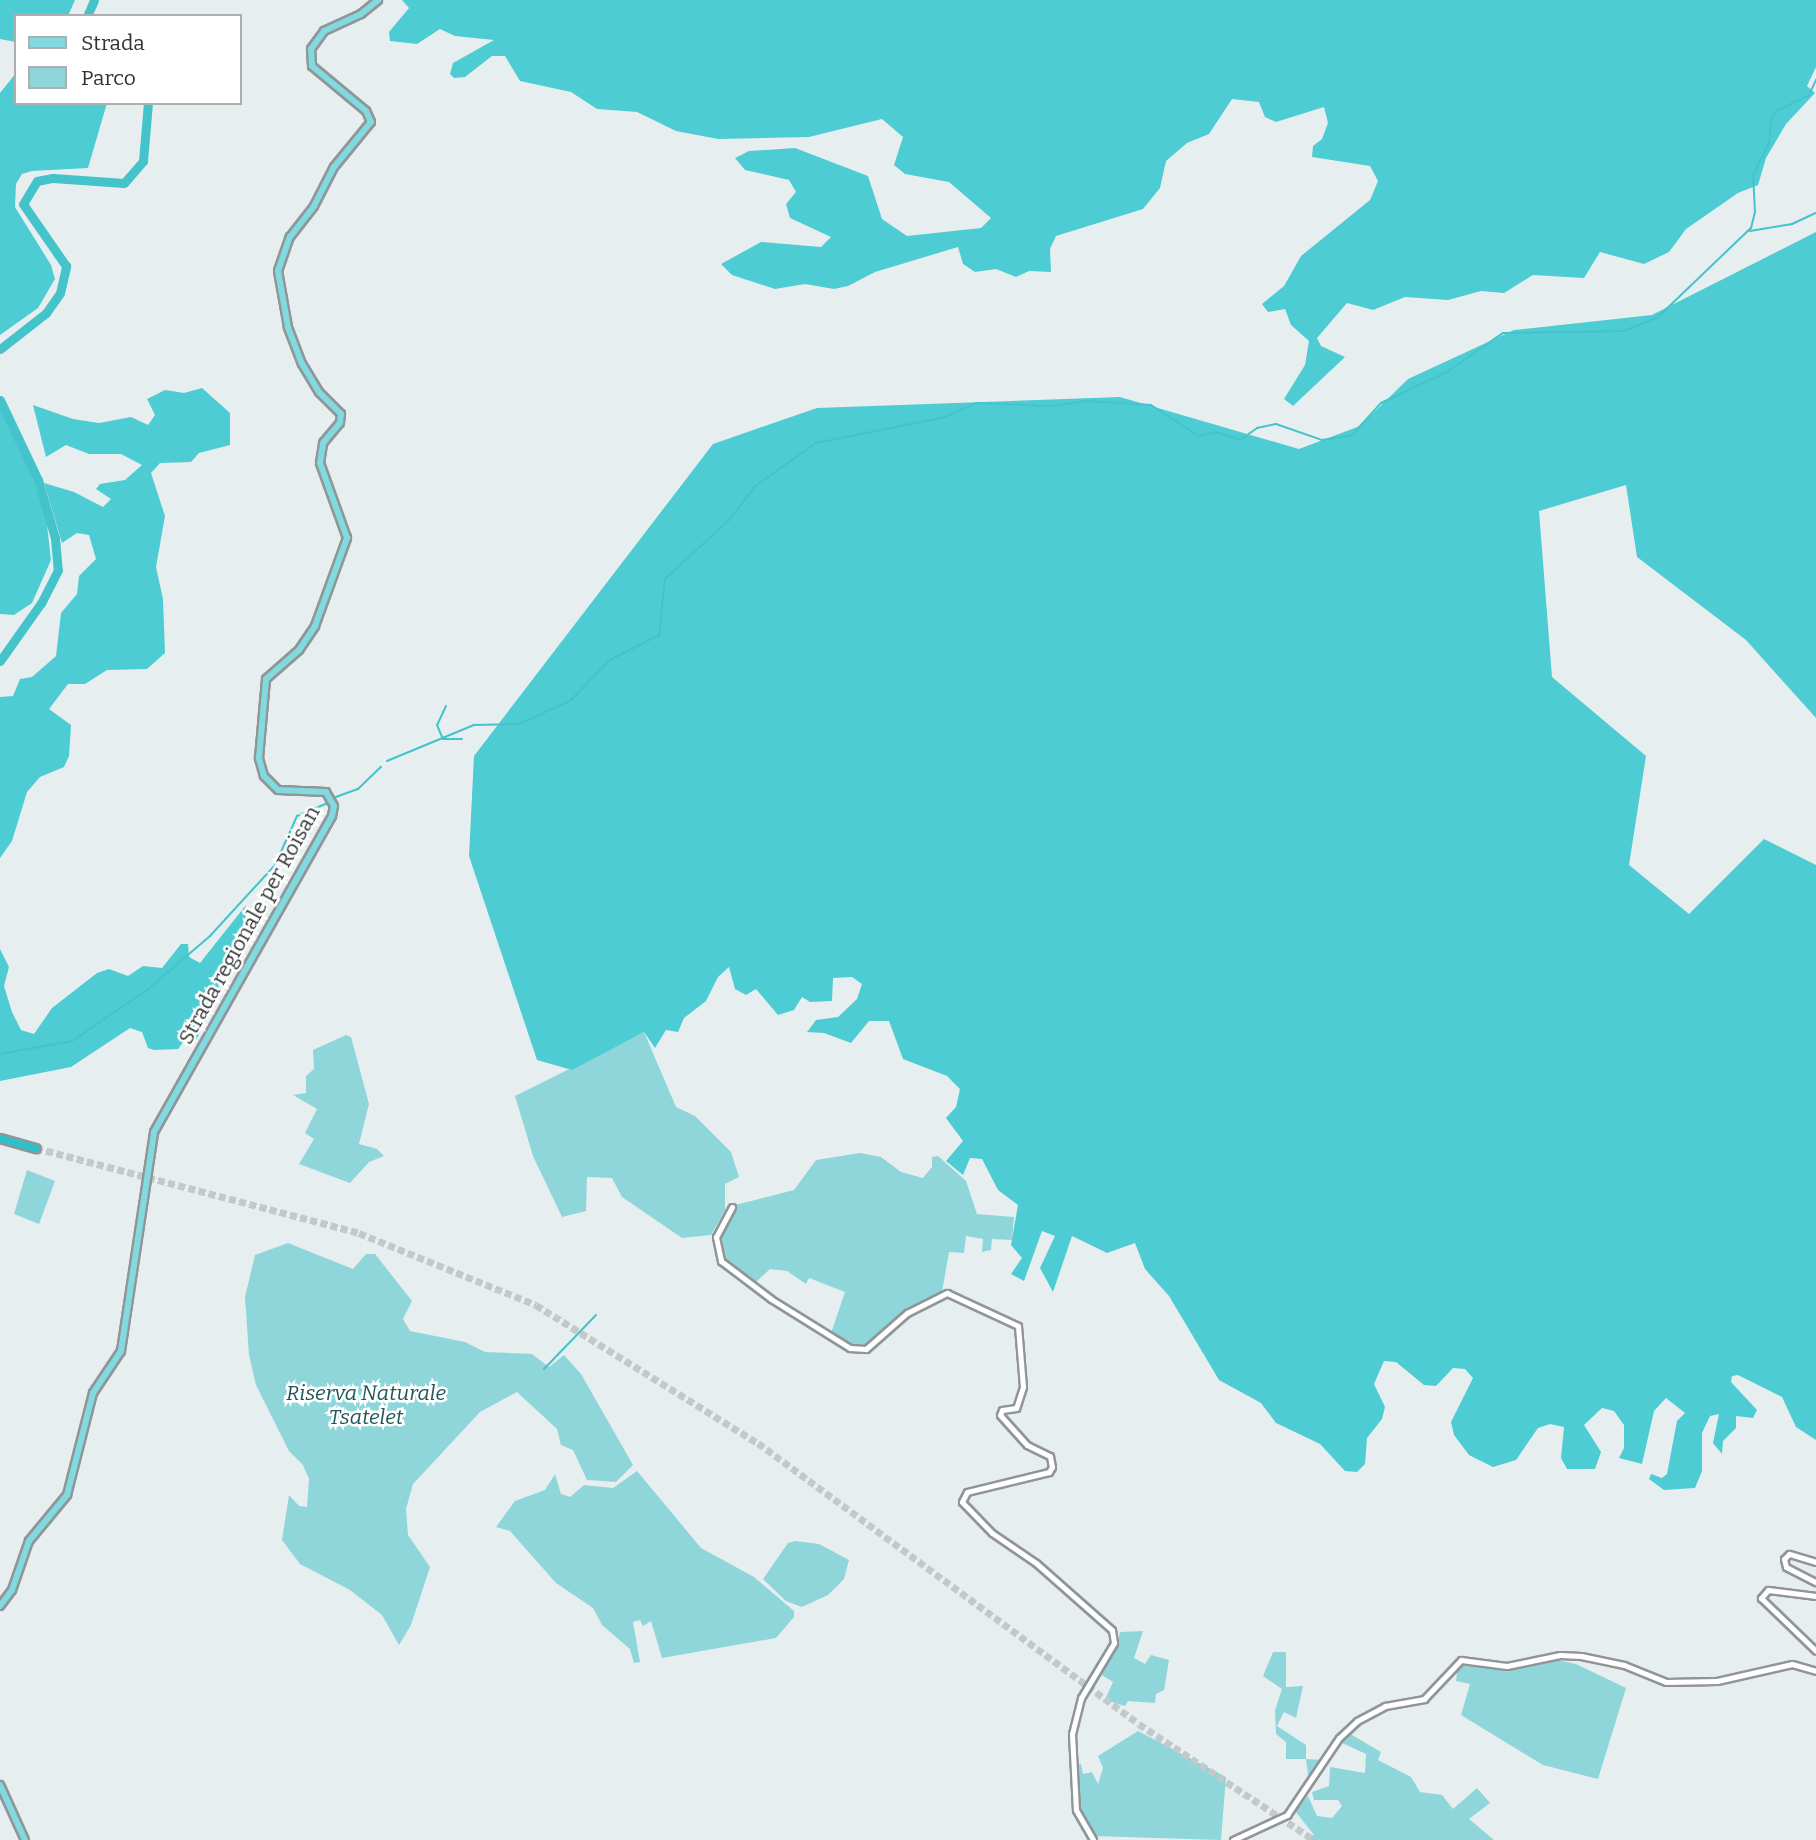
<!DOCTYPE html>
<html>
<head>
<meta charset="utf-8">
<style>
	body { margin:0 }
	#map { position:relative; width:1816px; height:1840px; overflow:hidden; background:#e7eeef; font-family:Bitter,serif }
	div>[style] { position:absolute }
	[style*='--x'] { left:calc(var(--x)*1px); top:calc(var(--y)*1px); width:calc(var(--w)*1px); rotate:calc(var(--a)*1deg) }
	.green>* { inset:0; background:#8fd6da }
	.forest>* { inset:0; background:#4eccd3 }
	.stream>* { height:2px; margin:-1px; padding:0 1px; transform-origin:1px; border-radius:1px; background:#44c3cb }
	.river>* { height:9px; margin:-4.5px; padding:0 4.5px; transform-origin:4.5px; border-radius:4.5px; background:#44c3cb }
	.highway-tunnel>* { height:7px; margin-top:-3.5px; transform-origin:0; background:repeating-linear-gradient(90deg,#c3c9ca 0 7px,transparent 0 10.5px) }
	.roads { filter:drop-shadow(2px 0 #909697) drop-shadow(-2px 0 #909697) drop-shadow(0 2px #909697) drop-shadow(0 -2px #909697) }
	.minor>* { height:5px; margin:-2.5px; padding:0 2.5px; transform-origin:2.5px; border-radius:2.5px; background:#fff }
	.major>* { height:6px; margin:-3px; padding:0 3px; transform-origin:3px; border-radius:3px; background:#80dadf }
	.highway>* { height:7px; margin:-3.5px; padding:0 3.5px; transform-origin:3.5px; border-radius:3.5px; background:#2bc1c9 }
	span { translate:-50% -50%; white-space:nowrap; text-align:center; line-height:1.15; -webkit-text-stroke:5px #fff; paint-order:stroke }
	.street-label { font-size:21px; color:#313434 }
	.park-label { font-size:21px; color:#22575a; font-style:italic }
	.legend { position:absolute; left:14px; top:14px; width:228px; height:91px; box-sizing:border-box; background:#fff; border:2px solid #adaeae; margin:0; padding:9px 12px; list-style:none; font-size:21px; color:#313434 }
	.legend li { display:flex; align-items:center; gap:14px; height:35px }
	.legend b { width:35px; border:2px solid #adaeae }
</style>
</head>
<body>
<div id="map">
	<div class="green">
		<i style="clip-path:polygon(644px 1032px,676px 1107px,695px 1116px,731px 1152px,739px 1177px,725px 1184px,725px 1210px,711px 1235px,682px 1238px,622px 1197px,612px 1178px,587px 1177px,586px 1211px,562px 1217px,533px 1156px,515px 1096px)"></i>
		<i style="clip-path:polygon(346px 1035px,351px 1037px,369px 1104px,359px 1144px,377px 1149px,384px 1156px,369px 1162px,350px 1183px,299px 1164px,314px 1139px,305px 1133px,317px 1109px,293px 1095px,306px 1093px,306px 1076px,314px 1069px,313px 1050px)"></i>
		<i style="clip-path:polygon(860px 1153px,881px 1157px,901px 1172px,923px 1178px,932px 1167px,932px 1157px,938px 1156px,966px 1181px,977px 1214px,1014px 1217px,1012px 1240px,992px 1239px,991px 1250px,982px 1252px,983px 1239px,966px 1236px,964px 1253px,949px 1252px,942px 1292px,900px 1316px,865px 1346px,853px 1347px,830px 1336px,845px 1292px,809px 1278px,806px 1284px,787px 1271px,770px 1269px,755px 1283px,724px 1260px,718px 1245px,735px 1205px,794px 1190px,816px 1160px)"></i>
		<i style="clip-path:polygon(27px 1170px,55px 1181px,39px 1224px,14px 1214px)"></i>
		<i style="clip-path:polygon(288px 1243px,353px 1269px,366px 1254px,375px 1254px,412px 1301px,403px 1319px,410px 1331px,465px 1342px,485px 1352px,532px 1354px,549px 1367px,564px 1355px,581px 1374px,633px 1465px,616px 1482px,587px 1480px,573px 1450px,561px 1445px,557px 1429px,517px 1392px,480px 1412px,413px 1484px,406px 1509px,408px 1535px,430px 1567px,411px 1625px,399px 1645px,382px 1615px,350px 1590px,300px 1564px,282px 1540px,289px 1495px,299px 1506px,307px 1507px,309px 1479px,303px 1465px,289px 1451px,256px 1385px,249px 1355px,245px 1297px,255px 1255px)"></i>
		<i style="clip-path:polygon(637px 1471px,701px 1548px,754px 1577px,794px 1611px,794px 1617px,776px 1638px,662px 1658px,651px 1621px,643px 1626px,640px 1620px,633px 1622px,640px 1662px,634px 1663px,630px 1649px,602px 1625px,593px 1608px,556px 1583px,510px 1531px,496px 1527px,515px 1501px,545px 1490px,555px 1474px,561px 1494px,570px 1497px,584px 1485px,613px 1488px)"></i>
		<i style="clip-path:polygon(795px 1541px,819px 1544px,849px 1560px,844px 1579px,828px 1595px,802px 1607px,786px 1601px,763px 1579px,788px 1543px)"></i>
		<i style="clip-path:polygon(1143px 1631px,1134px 1658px,1145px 1664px,1151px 1655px,1169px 1660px,1164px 1690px,1156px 1694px,1155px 1703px,1128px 1701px,1125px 1706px,1105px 1700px,1113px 1682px,1097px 1672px,1117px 1646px,1120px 1632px)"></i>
		<i style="clip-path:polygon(1273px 1652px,1286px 1652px,1286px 1687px,1303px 1686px,1296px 1718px,1284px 1712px,1277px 1726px,1306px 1745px,1306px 1759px,1323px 1760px,1309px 1783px,1306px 1759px,1286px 1759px,1286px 1742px,1276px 1734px,1275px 1710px,1282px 1689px,1263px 1676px)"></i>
		<i style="clip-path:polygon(1553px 1659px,1576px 1664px,1626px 1688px,1598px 1779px,1543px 1765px,1461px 1715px,1470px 1684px,1456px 1681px,1458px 1664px,1512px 1668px)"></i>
		<i style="clip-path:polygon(1138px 1731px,1226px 1777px,1221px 1840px,1093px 1836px,1080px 1818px,1073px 1766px,1081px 1764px,1083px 1774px,1092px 1772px,1098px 1784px,1103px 1768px,1098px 1756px)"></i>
		<i style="clip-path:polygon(1347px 1732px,1381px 1752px,1378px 1760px,1411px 1777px,1420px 1792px,1442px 1795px,1453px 1809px,1477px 1788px,1490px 1803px,1469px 1819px,1494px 1840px,1305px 1840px,1314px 1835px,1295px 1811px,1308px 1796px,1317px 1816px,1332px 1818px,1342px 1806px,1338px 1800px,1314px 1800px,1312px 1792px,1329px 1786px,1330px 1767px,1365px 1773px,1366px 1754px,1340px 1742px)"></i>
	</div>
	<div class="forest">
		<i style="clip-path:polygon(0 0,75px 0,68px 16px,16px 16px,16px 42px,0 39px)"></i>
		<i style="clip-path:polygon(402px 0,1816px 0,1816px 67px,1807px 86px,1815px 93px,1786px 124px,1766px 158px,1758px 185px,1738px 193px,1686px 229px,1669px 252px,1644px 264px,1600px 252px,1584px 278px,1533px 275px,1504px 293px,1481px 291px,1448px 300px,1405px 297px,1373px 310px,1347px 303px,1317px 338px,1321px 346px,1345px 357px,1293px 406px,1284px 399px,1305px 365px,1309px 341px,1291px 325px,1285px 309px,1268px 312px,1262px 304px,1284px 286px,1301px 256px,1370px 200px,1378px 181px,1370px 166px,1312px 157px,1313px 146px,1322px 139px,1328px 123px,1324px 107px,1276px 122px,1265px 117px,1259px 102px,1232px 99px,1209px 134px,1187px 143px,1166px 161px,1160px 188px,1143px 209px,1056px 236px,1050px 249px,1051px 272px,1029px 271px,1016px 277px,996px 269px,975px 272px,963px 264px,958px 247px,875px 272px,848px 286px,834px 289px,805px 284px,775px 289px,732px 275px,721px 264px,761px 242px,821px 247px,831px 237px,790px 218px,786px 204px,796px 192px,789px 180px,745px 170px,735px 158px,749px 151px,795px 148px,868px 176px,882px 219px,907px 236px,981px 228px,991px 218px,949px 182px,905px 174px,894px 165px,903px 137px,882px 119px,809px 137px,718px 139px,676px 131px,637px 112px,597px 109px,571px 92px,520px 81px,505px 56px,492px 56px,465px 77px,454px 78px,450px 74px,453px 63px,494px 40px,455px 36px,440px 29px,417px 44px,390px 41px,389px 32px,409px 8px)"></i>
		<i style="clip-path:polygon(16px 73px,16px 103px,107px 103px,88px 168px,32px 171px,22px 174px,16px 184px,15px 207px,51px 265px,55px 279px,38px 308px,0 335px,0 93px)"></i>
		<i style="clip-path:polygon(1816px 232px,1816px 718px,1746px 640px,1637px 557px,1626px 485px,1539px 511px,1552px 677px,1646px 756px,1629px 865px,1689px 914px,1764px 839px,1816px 865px,1816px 1440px,1796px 1427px,1782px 1397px,1738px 1375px,1732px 1376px,1731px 1382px,1757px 1410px,1753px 1418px,1736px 1416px,1736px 1428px,1723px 1441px,1722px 1454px,1713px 1443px,1719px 1414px,1710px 1416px,1702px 1433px,1702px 1471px,1695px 1488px,1664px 1490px,1649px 1479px,1651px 1474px,1662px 1478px,1667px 1474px,1677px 1421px,1685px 1413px,1666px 1398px,1654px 1411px,1642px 1464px,1619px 1458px,1624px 1448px,1624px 1425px,1614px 1411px,1602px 1408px,1584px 1425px,1601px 1452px,1595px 1469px,1567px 1469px,1561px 1458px,1564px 1427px,1550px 1424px,1538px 1428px,1516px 1460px,1493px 1467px,1469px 1455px,1454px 1435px,1451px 1422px,1473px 1378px,1465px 1369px,1453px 1368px,1436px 1386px,1424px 1385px,1396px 1362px,1384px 1361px,1374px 1384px,1385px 1407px,1382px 1419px,1367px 1438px,1365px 1464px,1357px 1472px,1345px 1471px,1320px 1444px,1276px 1423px,1261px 1403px,1219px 1380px,1169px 1296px,1145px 1269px,1135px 1243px,1107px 1253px,1072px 1236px,1053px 1292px,1040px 1268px,1055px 1236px,1042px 1231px,1024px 1281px,1011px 1274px,1022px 1258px,1011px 1245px,1018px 1205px,998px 1190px,982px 1159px,970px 1158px,963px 1175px,946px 1161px,963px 1141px,946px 1118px,956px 1107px,960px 1089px,947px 1076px,903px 1059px,889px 1021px,869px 1021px,851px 1043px,824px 1033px,807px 1032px,816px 1020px,838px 1017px,857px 999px,862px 984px,852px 977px,833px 978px,832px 1001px,810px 1002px,802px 997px,794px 1010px,778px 1015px,756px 989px,746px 995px,735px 989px,729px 967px,718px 977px,706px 1001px,684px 1018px,678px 1032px,666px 1030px,655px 1048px,644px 1032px,572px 1070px,537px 1060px,469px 856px,474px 756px,713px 444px,817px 408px,1120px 397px,1299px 449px,1360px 426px,1408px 379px,1514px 330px,1652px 315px)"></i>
		<i style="clip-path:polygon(202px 388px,230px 413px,230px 445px,199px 453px,191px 462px,160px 463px,151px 473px,165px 516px,156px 567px,163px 599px,165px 653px,147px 669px,107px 670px,85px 684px,68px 684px,49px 709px,71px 725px,69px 756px,64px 767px,40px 777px,27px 792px,12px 841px,0 858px,0 697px,13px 696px,20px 679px,32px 677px,56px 656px,61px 613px,77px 594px,79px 576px,96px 559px,89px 535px,77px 533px,62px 543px,44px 483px,74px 492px,103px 507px,111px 499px,96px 489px,100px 484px,125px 480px,142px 465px,121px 454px,89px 454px,66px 445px,46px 457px,33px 405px,73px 419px,99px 423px,131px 417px,148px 425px,155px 415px,147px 399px,165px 390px,184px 393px)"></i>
		<i style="clip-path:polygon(0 406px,27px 461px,46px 516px,51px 560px,32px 603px,14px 615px,0 614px)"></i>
		<i style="clip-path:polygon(246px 905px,245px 931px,218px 981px,224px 986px,196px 1040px,188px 1036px,178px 1049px,154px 1050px,148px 1048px,142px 1032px,130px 1028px,71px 1067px,0 1081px,0 949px,9px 967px,4px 986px,12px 1012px,21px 1030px,34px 1034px,52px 1008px,97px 973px,109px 969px,128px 976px,143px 966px,162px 968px,181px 944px,188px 944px,189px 957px,200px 963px)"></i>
	</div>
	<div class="stream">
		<i style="--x:1750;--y:231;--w:43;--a:-9.5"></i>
		<i style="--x:1792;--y:224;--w:26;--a:-25"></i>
		<i style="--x:446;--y:706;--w:21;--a:115"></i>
		<i style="--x:437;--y:725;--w:15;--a:67"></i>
		<i style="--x:443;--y:739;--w:19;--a:0"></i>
		<i style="--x:387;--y:761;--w:94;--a:-22.5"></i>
		<i style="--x:474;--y:725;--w:45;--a:-1.3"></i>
		<i style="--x:519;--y:724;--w:56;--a:-24.3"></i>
		<i style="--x:570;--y:701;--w:57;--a:-45.7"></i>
		<i style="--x:610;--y:660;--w:55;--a:-27"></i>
		<i style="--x:659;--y:635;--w:56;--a:-83.9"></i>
		<i style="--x:665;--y:579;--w:90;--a:-42.7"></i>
		<i style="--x:731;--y:518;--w:39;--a:-53"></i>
		<i style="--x:754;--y:487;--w:76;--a:-35.4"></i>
		<i style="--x:816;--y:443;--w:132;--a:-11.4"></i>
		<i style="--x:945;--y:417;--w:34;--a:-24"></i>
		<i style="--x:976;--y:403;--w:75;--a:2.3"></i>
		<i style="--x:1051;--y:406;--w:37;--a:-8"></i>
		<i style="--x:1088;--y:401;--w:63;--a:3.6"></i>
		<i style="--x:1151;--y:405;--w:57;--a:32.9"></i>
		<i style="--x:1199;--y:436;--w:17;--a:-13"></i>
		<i style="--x:1216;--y:432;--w:25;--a:18"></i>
		<i style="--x:1240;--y:440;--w:21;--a:-35"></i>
		<i style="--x:1257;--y:428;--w:19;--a:-12"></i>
		<i style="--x:1276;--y:424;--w:49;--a:19.2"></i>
		<i style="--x:1322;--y:440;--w:30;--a:-9"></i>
		<i style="--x:1352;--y:435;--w:43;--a:-47.8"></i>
		<i style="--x:1381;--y:403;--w:73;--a:-25.2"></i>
		<i style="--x:1447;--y:372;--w:68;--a:-34.9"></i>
		<i style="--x:1503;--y:333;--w:120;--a:-1"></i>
		<i style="--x:1623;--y:331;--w:36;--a:-21"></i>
		<i style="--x:1657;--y:318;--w:130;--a:-43.8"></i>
		<i style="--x:1751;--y:228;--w:16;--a:-76"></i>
		<i style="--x:1755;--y:212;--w:37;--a:-93"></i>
		<i style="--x:1753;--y:175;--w:36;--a:-63"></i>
		<i style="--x:1769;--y:143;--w:24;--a:-85"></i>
		<i style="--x:1771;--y:119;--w:9;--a:-58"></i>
		<i style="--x:1776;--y:111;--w:37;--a:-26"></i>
		<i style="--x:1809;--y:95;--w:17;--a:-65"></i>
		<i style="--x:333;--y:798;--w:27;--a:-20"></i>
		<i style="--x:358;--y:789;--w:32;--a:-44"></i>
		<i style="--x:0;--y:1054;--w:73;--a:-10.2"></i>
		<i style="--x:72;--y:1041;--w:91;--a:-34.2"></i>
		<i style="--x:147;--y:990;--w:83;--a:-40.6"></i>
		<i style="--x:210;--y:936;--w:96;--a:-47.5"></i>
		<i style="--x:275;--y:865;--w:54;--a:-65.8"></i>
		<i style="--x:297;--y:816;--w:34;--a:-23"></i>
		<i style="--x:544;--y:1369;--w:75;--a:-46.1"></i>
	</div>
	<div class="river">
		<i style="--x:87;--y:16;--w:17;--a:-66"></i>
		<i style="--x:0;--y:349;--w:58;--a:-38"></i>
		<i style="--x:46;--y:313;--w:24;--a:-55"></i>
		<i style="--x:60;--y:293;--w:28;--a:-77"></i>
		<i style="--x:66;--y:266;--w:75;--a:-124.7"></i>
		<i style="--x:23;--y:204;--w:27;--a:-59"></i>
		<i style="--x:37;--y:181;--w:16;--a:-11"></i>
		<i style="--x:53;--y:178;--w:71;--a:4"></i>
		<i style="--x:124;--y:183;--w:29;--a:-49"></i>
		<i style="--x:143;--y:161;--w:58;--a:-85.1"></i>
		<i style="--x:0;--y:400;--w:89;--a:64.6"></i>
		<i style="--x:38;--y:480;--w:60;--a:73.7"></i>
		<i style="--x:55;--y:538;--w:32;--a:85"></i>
		<i style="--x:58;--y:570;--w:37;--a:117"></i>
		<i style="--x:41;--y:603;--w:71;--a:125.3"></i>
	</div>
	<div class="highway-tunnel">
		<i style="--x:36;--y:1148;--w:334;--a:14.7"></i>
		<i style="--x:359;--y:1233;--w:191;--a:22.1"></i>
		<i style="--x:536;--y:1305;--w:261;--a:31.9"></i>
		<i style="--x:758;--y:1443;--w:473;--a:36.4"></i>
		<i style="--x:1139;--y:1724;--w:210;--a:33.5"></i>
	</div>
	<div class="roads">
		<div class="minor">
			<i style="--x:732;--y:1207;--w:34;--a:118"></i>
			<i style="--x:716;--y:1237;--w:25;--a:78"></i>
			<i style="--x:721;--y:1261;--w:63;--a:37.2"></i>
			<i style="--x:771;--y:1299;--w:93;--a:31.8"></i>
			<i style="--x:850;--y:1348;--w:16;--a:4"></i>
			<i style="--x:866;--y:1349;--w:55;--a:-41.3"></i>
			<i style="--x:907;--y:1313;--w:45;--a:-26.6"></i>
			<i style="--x:947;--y:1293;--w:78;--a:24.9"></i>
			<i style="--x:1018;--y:1326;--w:61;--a:85.3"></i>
			<i style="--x:1023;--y:1387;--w:22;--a:108"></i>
			<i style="--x:1016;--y:1408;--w:14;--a:172"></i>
			<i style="--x:1002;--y:1410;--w:5;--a:112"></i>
			<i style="--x:1000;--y:1415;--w:40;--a:48"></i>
			<i style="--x:1027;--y:1445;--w:25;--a:26"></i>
			<i style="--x:1050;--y:1456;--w:11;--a:80"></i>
			<i style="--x:1052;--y:1467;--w:6;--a:121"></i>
			<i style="--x:1049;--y:1472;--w:84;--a:166.3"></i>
			<i style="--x:967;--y:1492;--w:11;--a:117"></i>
			<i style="--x:962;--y:1502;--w:43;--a:45.9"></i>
			<i style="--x:992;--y:1533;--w:53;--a:34.3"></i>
			<i style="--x:1036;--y:1563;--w:101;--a:41.4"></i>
			<i style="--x:1112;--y:1630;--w:13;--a:81"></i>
			<i style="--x:1114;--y:1643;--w:64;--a:121"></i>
			<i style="--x:1081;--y:1698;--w:37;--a:104"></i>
			<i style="--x:1072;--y:1734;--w:76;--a:87"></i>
			<i style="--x:1076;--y:1810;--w:34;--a:60"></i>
			<i style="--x:1816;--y:1562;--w:28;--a:-163"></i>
			<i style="--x:1789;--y:1554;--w:7;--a:135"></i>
			<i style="--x:1784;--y:1559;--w:8;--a:76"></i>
			<i style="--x:1786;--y:1567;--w:34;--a:27"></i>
			<i style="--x:1816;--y:1596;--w:48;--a:-172.9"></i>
			<i style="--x:1768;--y:1590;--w:11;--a:131"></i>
			<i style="--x:1761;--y:1598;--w:76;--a:43.9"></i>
			<i style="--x:1233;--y:1840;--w:60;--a:-24.8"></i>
			<i style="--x:1287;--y:1815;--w:93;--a:-56"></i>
			<i style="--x:1339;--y:1738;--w:25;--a:-43"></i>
			<i style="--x:1357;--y:1721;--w:32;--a:-28"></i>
			<i style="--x:1385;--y:1706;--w:40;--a:-10"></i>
			<i style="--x:1424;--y:1699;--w:54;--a:-46.5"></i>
			<i style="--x:1461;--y:1660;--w:46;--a:7.4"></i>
			<i style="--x:1507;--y:1666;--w:54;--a:-11.7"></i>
			<i style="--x:1560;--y:1655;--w:21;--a:3"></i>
			<i style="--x:1581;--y:1656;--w:44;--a:11.8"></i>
			<i style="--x:1624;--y:1665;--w:45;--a:22"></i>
			<i style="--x:1666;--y:1682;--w:51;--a:-1.1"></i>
			<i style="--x:1717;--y:1681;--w:77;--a:-12.8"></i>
			<i style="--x:1792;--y:1664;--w:25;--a:16"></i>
		</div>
		<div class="major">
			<i style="--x:0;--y:1606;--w:20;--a:-53"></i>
			<i style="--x:12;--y:1590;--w:52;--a:-70.9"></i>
			<i style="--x:29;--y:1541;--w:60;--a:-50.4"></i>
			<i style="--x:67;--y:1495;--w:105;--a:-75.7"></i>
			<i style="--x:93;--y:1393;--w:50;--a:-56.3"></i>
			<i style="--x:121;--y:1351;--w:221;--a:-81.4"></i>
			<i style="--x:154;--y:1132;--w:363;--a:-60.6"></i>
			<i style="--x:332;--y:816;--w:10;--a:-79"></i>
			<i style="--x:334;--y:806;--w:16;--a:-120"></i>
			<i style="--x:326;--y:792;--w:48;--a:-177.6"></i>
			<i style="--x:278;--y:790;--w:20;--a:-135"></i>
			<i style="--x:264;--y:776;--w:19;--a:-106"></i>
			<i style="--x:259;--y:758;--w:79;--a:-84.9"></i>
			<i style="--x:266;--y:679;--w:44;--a:-41.3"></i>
			<i style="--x:299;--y:650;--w:29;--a:-56"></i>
			<i style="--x:315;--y:626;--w:94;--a:-70"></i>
			<i style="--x:347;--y:538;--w:80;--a:-109.8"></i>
			<i style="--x:320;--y:463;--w:20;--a:-81"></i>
			<i style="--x:323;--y:443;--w:26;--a:-50"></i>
			<i style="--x:340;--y:423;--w:9;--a:-84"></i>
			<i style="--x:341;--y:414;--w:31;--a:-135"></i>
			<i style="--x:319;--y:392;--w:33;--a:-121"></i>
			<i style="--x:302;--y:364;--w:40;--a:-111"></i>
			<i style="--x:288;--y:327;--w:57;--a:-100.1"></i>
			<i style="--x:278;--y:271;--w:36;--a:-71"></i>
			<i style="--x:290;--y:237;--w:39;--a:-52"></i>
			<i style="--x:314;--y:206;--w:44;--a:-62.9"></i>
			<i style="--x:334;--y:167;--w:58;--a:-50.6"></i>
			<i style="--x:371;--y:122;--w:12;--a:-114"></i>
			<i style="--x:366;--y:111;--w:70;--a:-140.2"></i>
			<i style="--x:312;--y:66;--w:17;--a:-93"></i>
			<i style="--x:311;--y:49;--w:22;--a:-54"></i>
			<i style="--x:324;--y:31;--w:41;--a:-24.7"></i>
			<i style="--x:361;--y:14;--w:22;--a:-39"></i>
			<i style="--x:0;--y:1785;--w:60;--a:65.6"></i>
		</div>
		<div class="highway">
			<i style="--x:0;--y:1138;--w:37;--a:16"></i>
		</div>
	</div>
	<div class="street-label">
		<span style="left:249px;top:925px;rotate:-61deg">Strada regionale per Roisan</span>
	</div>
	<div class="park-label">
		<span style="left:366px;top:1405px">Riserva Naturale<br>Tsatelet</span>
	</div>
	<ul class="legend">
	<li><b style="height:9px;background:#80dadf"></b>Strada</li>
	<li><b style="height:19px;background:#8fd6da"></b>Parco</li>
	</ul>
</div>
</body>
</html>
